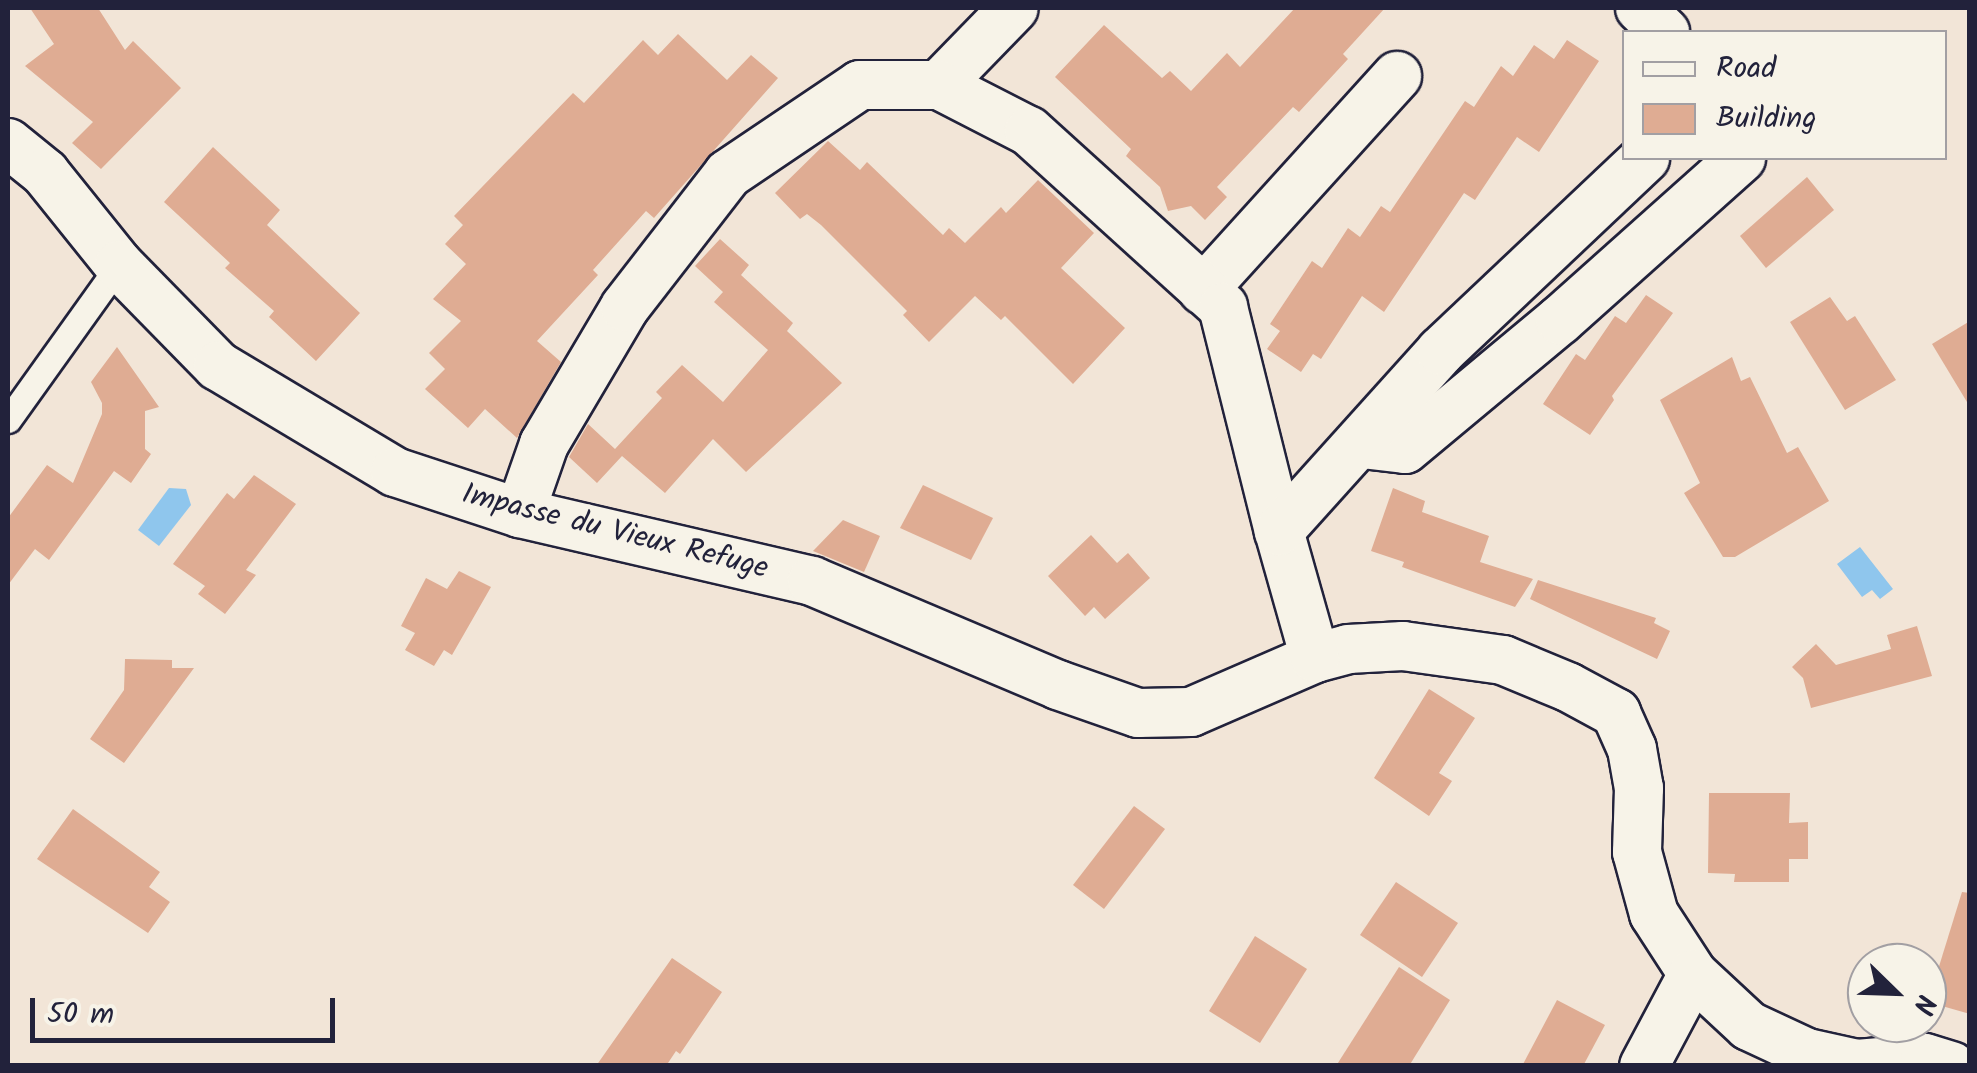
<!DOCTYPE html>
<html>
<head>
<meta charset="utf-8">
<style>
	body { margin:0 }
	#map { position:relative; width:1977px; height:1073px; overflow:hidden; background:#f2e5d7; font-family:Kalam,sans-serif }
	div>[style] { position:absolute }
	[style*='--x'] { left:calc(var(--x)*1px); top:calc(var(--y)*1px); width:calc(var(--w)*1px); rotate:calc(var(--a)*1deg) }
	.water>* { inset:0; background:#8fc6ed }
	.building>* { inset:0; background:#dfac93 }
	.roads { filter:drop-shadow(2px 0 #22223b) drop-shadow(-2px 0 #22223b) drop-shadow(0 2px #22223b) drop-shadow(0 -2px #22223b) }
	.service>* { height:25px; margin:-12.5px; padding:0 12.5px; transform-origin:12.5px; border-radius:12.5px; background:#f7f3e8 }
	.minor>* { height:48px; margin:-24px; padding:0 24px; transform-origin:24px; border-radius:24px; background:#f7f3e8 }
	span { translate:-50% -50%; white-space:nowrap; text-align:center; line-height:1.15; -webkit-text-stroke:9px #f7f3e8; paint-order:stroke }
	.street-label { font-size:30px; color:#22223b }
	.frame { position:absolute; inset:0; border:10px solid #22223b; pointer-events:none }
	.legend { position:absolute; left:1622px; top:30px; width:325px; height:130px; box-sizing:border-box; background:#f7f3e8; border:2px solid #a29fa3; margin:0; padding:12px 18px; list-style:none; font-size:30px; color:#22223b }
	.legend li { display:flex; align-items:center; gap:20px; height:50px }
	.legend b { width:50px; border:2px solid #a29fa3 }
	.north { position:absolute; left:1847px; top:943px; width:100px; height:100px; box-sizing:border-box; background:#f7f3e8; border:2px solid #a29fa3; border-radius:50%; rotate:113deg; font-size:28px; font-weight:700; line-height:40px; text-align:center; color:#22223b }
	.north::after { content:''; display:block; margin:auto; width:35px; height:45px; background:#22223b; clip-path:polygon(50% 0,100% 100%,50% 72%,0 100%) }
	.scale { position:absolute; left:30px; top:998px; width:305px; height:45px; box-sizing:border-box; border:5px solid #22223b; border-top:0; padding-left:12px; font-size:30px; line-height:35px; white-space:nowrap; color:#22223b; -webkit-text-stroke:8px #f7f3e8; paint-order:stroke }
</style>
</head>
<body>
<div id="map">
	<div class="water">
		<i style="clip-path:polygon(169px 488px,186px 489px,191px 505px,159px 546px,138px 530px)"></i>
		<i style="clip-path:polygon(1860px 547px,1893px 589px,1880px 599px,1872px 590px,1862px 597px,1837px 564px)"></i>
	</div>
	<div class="building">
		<i style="clip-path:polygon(30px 8px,98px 8px,125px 50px,133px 41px,181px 88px,101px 169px,72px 143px,93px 122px,25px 66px,54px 44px)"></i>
		<i style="clip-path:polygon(1295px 8px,1385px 8px,1343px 54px,1348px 59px,1299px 112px,1293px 107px,1217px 187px,1227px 197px,1205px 220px,1191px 206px,1168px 211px,1160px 187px,1126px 156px,1131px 149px,1055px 77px,1104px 25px,1162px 78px,1170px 71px,1191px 91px,1227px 53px,1240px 67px)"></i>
		<i style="clip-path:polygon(678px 34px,727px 80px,751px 55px,778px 78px,654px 218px,646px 211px,593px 270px,598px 275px,537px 341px,561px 362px,517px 438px,485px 409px,468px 428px,425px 389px,445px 369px,429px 353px,461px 321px,433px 299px,466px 264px,445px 244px,463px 225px,454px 216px,573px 93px,584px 103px,643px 40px,658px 55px)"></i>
		<i style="clip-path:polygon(1567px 40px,1599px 61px,1539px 152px,1517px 137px,1475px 200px,1464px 193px,1384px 312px,1362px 296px,1321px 359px,1313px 354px,1301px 372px,1267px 349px,1280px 331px,1270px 324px,1312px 261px,1322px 268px,1348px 228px,1360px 237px,1381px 206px,1390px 212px,1465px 101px,1474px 107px,1501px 66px,1513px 76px,1534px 45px,1554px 59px)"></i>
		<i style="clip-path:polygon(828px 141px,860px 170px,867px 162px,943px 235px,949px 228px,965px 243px,1001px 207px,1006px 213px,1038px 180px,1094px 233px,1061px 268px,1125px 328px,1073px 384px,1005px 316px,1001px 320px,975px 296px,929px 342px,903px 315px,907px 311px,821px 225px,807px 214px,800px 219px,775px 193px)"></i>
		<i style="clip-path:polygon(213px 147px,280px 210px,267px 225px,360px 313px,316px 361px,269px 317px,274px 311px,225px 268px,230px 263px,164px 202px)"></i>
		<i style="clip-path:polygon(1807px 177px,1834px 210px,1766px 268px,1740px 236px)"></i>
		<i style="clip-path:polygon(720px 239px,749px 265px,741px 275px,793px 323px,787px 331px,842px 383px,746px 472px,713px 439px,665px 493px,622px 456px,597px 483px,569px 457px,588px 424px,615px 449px,662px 398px,656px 392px,682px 365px,723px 402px,768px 350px,714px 302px,723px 292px,695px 266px)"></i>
		<i style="clip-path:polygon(1646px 295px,1673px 313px,1612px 396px,1614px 400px,1590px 435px,1543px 404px,1576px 354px,1585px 360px,1615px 316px,1626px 323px)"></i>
		<i style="clip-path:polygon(1830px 297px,1847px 321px,1855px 316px,1896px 380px,1845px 410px,1790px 322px)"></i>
		<i style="clip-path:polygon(1970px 321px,1970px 407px,1932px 344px)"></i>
		<i style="clip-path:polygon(117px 347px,159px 407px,145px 411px,145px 449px,151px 454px,131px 483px,114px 471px,49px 560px,35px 549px,8px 585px,8px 518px,47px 465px,73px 483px,102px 414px,102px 403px,91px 382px)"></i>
		<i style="clip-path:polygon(1732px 357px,1741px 381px,1750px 377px,1787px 453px,1798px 447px,1829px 501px,1735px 557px,1723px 557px,1684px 493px,1700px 483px,1660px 400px)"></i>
		<i style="clip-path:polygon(254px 475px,296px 504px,246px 570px,256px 575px,225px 614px,198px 594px,205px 586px,173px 564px,227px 493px,234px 499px)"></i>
		<i style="clip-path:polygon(923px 485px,993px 518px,971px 560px,900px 528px)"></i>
		<i style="clip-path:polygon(1393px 488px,1425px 501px,1422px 512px,1489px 536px,1480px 562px,1533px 579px,1515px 607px,1402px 567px,1404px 562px,1371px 551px)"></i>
		<i style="clip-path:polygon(843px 520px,880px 536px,864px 572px,813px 551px)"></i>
		<i style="clip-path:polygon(1091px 535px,1117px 563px,1128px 553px,1150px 578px,1105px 619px,1094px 607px,1085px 616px,1048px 576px)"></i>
		<i style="clip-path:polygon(459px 571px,491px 587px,452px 655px,444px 650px,434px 666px,405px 650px,415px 633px,401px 626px,426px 578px,447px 589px)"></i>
		<i style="clip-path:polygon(1538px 580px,1656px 618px,1654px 623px,1670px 631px,1657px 659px,1530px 599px)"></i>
		<i style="clip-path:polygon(1917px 626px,1932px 676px,1811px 708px,1803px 678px,1792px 667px,1816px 644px,1836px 665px,1891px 649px,1887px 635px)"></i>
		<i style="clip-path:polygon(125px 659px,172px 660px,172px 668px,194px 668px,124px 763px,90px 739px,124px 690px)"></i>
		<i style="clip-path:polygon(1429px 689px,1475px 718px,1439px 773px,1452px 781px,1429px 816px,1374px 778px)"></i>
		<i style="clip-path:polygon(1709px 793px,1790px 793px,1789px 823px,1808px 822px,1808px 859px,1789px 859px,1789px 882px,1734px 882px,1735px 874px,1708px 873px)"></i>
		<i style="clip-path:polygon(1134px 806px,1165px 829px,1104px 909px,1073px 885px)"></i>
		<i style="clip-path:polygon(73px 809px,160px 872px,149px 887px,170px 902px,148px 933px,37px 859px)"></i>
		<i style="clip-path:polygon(1396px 882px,1458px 923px,1422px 977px,1360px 935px)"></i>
		<i style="clip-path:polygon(1962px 892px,1970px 893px,1970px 1014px,1928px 1002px)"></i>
		<i style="clip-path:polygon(1255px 936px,1307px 969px,1260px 1043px,1209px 1011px)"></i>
		<i style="clip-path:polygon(672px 958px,722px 992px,680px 1054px,676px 1051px,666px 1066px,596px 1066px)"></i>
		<i style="clip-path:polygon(1399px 967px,1450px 1000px,1409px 1066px,1336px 1066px)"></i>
		<i style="clip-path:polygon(1557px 1000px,1605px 1025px,1583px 1066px,1522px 1066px)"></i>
	</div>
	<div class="roads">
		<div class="service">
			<i style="--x:8;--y:420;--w:191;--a:-54.4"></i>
		</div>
		<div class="minor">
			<i style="--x:1640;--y:8;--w:35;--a:44"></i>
			<i style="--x:939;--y:85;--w:107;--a:-45.8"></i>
			<i style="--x:8;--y:143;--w:48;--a:39"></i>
			<i style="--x:45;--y:173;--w:118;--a:51.2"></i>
			<i style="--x:119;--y:265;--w:141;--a:45.6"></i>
			<i style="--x:218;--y:366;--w:206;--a:30.9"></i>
			<i style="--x:395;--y:472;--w:132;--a:18.2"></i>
			<i style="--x:520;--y:513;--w:300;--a:13.1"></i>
			<i style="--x:812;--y:581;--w:267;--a:22.9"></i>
			<i style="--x:1058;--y:685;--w:85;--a:19.3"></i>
			<i style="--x:1138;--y:713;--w:53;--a:-1.1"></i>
			<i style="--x:1191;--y:712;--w:135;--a:-23.5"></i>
			<i style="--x:1315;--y:658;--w:34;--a:-15"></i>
			<i style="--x:1348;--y:649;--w:55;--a:-3.1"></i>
			<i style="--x:1403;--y:646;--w:101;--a:8"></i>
			<i style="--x:1503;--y:660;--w:70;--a:22.6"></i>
			<i style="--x:1568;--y:687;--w:55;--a:28.4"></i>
			<i style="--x:1616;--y:713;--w:39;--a:66"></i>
			<i style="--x:1632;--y:749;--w:40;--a:80"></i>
			<i style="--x:1639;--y:788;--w:64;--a:91.8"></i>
			<i style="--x:1637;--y:852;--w:64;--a:74.7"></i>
			<i style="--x:1654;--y:914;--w:72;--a:57"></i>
			<i style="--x:1693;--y:974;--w:76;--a:42.9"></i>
			<i style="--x:1749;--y:1026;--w:64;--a:25"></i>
			<i style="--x:1807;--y:1053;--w:51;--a:12.4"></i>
			<i style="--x:1857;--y:1064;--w:68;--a:-5"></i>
			<i style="--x:1925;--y:1058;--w:28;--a:17"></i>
			<i style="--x:1203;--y:290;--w:289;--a:-47.8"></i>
			<i style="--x:1362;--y:444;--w:43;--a:6.6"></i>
			<i style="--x:1405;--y:449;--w:202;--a:-39.8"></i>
			<i style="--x:1560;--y:320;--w:243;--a:-41.8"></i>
			<i style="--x:520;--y:513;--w:73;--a:-70.8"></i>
			<i style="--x:544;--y:444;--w:159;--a:-59.4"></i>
			<i style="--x:625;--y:307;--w:168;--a:-52.2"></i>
			<i style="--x:728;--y:174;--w:159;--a:-34"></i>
			<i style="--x:860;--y:85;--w:79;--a:0"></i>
			<i style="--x:939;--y:85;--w:101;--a:27.1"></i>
			<i style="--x:1029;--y:131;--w:262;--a:42.2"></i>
			<i style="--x:1223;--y:307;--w:231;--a:76"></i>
			<i style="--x:1315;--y:658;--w:132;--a:-105.8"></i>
			<i style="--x:1279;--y:531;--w:242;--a:-48"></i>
			<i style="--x:1441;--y:351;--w:281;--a:-43.4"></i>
			<i style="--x:1644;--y:1066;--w:104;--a:-62"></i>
		</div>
	</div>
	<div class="street-label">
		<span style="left:615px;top:532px;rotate:14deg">Impasse du Vieux Refuge</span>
	</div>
	<div class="frame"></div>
	<ul class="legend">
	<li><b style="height:12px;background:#f7f3e8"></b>Road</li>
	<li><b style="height:28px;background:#dfac93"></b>Building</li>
	</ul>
	<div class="north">N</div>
	<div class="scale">50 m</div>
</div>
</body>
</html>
